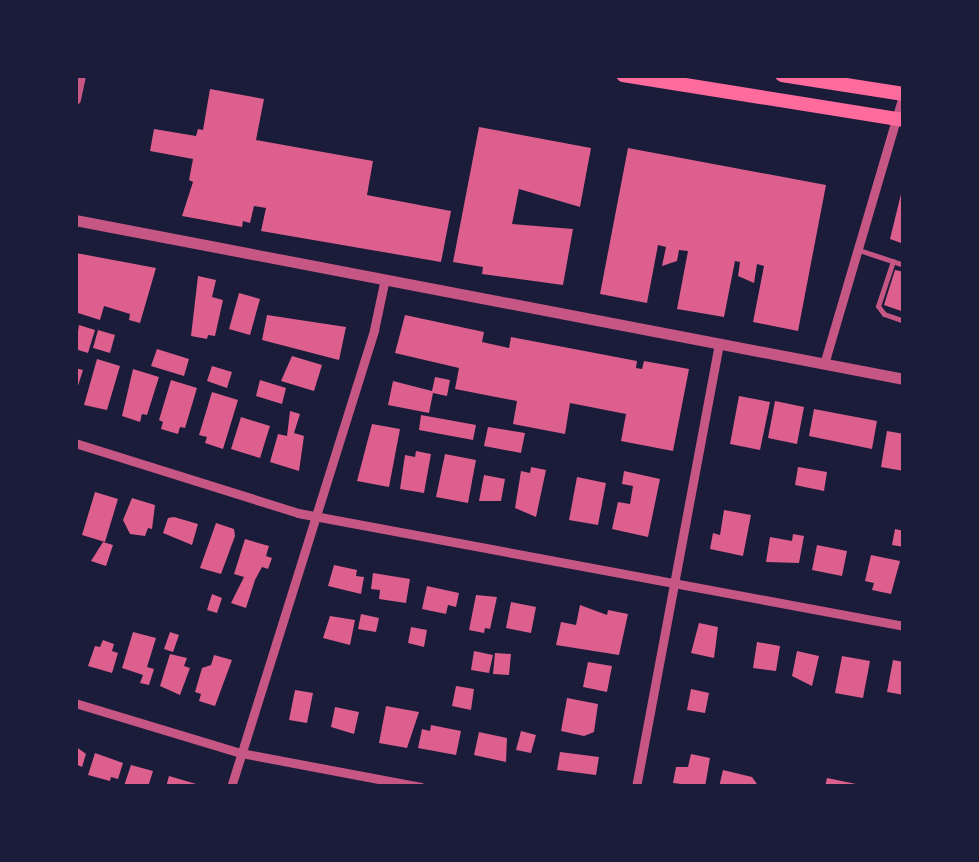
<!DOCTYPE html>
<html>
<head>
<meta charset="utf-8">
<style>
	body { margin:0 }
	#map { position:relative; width:979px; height:862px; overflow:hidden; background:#1b1b3a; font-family:Mulish,sans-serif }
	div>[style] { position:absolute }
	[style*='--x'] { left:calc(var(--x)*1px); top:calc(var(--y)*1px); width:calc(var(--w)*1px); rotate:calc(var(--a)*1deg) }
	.building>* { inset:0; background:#dd5f8e }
	.service>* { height:5px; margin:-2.5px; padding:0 2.5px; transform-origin:2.5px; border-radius:2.5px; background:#c65784 }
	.minor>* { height:9px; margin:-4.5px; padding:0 4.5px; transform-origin:4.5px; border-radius:4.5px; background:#c65784 }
	.tertiary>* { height:11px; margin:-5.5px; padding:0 5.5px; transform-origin:5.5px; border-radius:5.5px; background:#c65784 }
	.primary>* { height:14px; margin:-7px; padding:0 7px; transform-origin:7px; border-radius:7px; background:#ff6b9d }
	span { translate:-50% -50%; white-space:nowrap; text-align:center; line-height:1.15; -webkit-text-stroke:10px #1b1b3a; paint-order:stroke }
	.frame { position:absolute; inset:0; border:78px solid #1b1b3a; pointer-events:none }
</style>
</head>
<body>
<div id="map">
	<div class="building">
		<i style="clip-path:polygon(210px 89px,264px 99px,256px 140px,373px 161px,367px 195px,451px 211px,441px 262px,261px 231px,266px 208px,254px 206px,250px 223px,243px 221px,242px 227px,182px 216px,193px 182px,189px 180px,193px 159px,150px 151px,154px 129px,196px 136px,198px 129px,203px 130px)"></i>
		<i style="clip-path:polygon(479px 127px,591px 148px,580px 207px,519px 189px,512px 224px,573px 229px,563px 285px,482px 274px,483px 267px,453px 262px)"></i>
		<i style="clip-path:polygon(628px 148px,826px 185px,798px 331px,753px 322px,764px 266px,757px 264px,754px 283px,738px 276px,740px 262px,735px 261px,724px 317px,677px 309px,688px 251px,679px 250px,677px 261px,662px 266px,666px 247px,658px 245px,647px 303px,600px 294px)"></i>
		<i style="clip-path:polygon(903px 186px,904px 186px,904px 244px,890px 239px)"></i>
		<i style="clip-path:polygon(76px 253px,156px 268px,140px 323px,129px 320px,130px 314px,104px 306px,100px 320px,75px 312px)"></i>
		<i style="clip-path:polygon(895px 270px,904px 272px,904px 312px,884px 305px)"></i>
		<i style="clip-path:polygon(198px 276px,216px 280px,212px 297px,223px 300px,215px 336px,208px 335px,207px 339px,191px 336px)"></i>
		<i style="clip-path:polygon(239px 293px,260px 299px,250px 335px,229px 329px)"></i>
		<i style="clip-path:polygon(267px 315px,346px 327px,339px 360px,262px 340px)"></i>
		<i style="clip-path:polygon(405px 315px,484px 332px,482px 342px,509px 348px,511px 337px,637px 361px,636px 368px,642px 369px,644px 361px,689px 369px,673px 451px,621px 441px,626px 414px,570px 403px,565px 434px,513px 424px,517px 401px,455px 389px,459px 368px,395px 353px)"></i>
		<i style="clip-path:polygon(79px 325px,95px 330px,88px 353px,75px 349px)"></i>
		<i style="clip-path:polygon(98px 330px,115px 335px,110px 353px,93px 348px)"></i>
		<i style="clip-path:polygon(157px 349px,189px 359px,184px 376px,151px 366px)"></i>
		<i style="clip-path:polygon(292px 356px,322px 365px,314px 391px,281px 381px)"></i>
		<i style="clip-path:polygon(97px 359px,120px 366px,107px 410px,84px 405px)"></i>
		<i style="clip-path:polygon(212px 366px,232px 372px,227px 388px,207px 381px)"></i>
		<i style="clip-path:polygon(75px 368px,83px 370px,76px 392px,75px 392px)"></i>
		<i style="clip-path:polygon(133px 369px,159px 377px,147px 415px,142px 414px,140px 422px,122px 416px)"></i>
		<i style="clip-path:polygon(435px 377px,450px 380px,447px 396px,433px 393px,429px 413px,388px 405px,393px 381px,432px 391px)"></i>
		<i style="clip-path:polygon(171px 380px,197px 388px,185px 428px,180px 427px,178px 434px,161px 429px,163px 422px,159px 420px)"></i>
		<i style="clip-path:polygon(260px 380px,286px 388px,282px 404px,256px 396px)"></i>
		<i style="clip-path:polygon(212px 392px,238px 400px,223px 449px,205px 443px,207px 437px,199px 435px)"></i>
		<i style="clip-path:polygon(739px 396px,770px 402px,760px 450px,730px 444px)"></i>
		<i style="clip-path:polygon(775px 401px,804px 407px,797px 444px,768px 438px)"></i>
		<i style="clip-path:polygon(814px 409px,877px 421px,872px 449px,809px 436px)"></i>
		<i style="clip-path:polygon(290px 411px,300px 414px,294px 433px,304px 436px,299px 471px,270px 462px,278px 434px,287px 436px)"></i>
		<i style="clip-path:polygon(421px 415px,476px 425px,473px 440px,419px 430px)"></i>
		<i style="clip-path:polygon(241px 417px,270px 426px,260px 458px,231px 449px)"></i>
		<i style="clip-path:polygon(372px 424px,400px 429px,389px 487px,357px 481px)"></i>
		<i style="clip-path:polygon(488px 427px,525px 433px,521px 453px,484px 446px)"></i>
		<i style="clip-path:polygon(887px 431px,904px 434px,904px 471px,881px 467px)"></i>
		<i style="clip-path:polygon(416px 451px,431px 454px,424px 493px,400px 489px,405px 455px,415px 457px)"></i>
		<i style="clip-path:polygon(445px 454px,476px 460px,468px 503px,436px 497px)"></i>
		<i style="clip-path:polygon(531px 467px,546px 470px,536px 517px,515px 508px,521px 471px,530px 473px)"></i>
		<i style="clip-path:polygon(798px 467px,827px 472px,824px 491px,795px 485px)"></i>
		<i style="clip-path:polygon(624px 471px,660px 479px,648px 537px,612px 529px,618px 502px,630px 504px,633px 486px,622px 484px)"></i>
		<i style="clip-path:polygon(484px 475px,505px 479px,501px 501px,479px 501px)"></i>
		<i style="clip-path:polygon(577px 477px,606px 483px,598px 525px,569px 520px)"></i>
		<i style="clip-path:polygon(95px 492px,118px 499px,105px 542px,82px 535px)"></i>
		<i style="clip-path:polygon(132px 498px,155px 505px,152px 529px,148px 528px,145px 536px,130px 534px,123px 520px)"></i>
		<i style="clip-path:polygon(724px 510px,751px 515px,743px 556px,710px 549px,713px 533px,720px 535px)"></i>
		<i style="clip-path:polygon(174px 517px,198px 524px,192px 545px,163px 533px,168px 518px)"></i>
		<i style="clip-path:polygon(216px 523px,234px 529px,235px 536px,221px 574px,200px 568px)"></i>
		<i style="clip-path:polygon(895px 529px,904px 531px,904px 547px,892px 545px)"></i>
		<i style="clip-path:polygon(793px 534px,804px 536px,799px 563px,766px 562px,770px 537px,792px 541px)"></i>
		<i style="clip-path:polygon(245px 539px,269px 546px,266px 556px,272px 558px,268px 569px,262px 567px,255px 580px,246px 608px,231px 603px,244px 577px,234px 574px)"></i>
		<i style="clip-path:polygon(103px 542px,113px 545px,106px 566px,91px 561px)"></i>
		<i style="clip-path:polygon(817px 545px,847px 551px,842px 576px,812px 570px)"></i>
		<i style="clip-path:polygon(871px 555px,900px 561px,891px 594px,872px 590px,874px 583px,865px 581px)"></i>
		<i style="clip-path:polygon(334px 565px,357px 570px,356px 576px,364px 577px,361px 594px,328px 586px)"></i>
		<i style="clip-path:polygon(373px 573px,410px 579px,406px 603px,379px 599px,380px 590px,371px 589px)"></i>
		<i style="clip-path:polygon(427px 586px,459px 593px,456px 607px,448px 605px,446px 614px,422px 609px)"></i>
		<i style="clip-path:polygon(212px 594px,222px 598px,217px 613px,207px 610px)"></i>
		<i style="clip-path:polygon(476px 595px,497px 597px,490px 629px,485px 628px,484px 633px,469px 630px)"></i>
		<i style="clip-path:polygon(511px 602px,536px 607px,531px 633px,506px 628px)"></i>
		<i style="clip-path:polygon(580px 605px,607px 615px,608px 610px,628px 614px,619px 655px,556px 645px,561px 622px,576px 625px)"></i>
		<i style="clip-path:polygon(361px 614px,379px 618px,376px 632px,358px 629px)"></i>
		<i style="clip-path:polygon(330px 616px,355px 620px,350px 645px,323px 638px)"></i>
		<i style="clip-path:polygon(699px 623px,718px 627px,714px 658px,691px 653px)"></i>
		<i style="clip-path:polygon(411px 627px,427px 630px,424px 647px,408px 643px)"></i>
		<i style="clip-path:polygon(133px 632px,156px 638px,147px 667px,154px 669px,149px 685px,140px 683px,143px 675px,122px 668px)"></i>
		<i style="clip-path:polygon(170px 632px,179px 635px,173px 652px,164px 649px)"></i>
		<i style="clip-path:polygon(103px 640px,114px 644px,112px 651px,118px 653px,112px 673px,88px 666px,95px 646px,100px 647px)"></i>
		<i style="clip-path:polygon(757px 642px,780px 646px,776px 671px,753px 668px)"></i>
		<i style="clip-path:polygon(474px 651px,493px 655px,489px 673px,471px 670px)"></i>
		<i style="clip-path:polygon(797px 651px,819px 656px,812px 686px,792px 676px)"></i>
		<i style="clip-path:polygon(495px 653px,511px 654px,509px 675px,493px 674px)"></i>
		<i style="clip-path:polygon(170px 654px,187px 658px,184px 666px,190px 668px,180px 695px,160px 686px)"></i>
		<i style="clip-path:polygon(214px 655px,232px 660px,215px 706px,199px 701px,201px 694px,195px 692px,202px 668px,211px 665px)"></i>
		<i style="clip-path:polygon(842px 656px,870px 661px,863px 698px,835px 693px)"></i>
		<i style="clip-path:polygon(893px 660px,904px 662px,904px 695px,887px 692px)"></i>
		<i style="clip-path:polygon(588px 662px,612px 666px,607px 692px,583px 687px)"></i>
		<i style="clip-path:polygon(456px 686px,474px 689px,471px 710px,452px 706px)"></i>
		<i style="clip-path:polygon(691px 689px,709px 693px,705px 713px,687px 710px)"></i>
		<i style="clip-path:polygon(295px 690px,313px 693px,307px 723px,289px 720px)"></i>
		<i style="clip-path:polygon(567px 698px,598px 704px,594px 732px,584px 736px,561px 731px)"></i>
		<i style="clip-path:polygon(386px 706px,419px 712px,407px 748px,379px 743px)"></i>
		<i style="clip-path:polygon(335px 707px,359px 712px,354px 734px,331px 727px)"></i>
		<i style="clip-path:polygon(431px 725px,461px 731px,456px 755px,418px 748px,422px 729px,430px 731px)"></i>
		<i style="clip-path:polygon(521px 731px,536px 735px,531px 753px,516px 750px)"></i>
		<i style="clip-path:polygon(479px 732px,507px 738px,506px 762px,474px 755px)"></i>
		<i style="clip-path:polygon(75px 746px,86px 754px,82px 767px,75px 764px)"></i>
		<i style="clip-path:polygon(560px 752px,599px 757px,596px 775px,557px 770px)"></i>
		<i style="clip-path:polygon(95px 753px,123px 763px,118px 779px,111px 777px,110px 781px,88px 775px)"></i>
		<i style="clip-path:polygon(691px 754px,710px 758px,705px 787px,673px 783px,676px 767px,688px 767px)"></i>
		<i style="clip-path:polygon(131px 765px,153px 771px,148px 787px,124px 786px)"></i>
		<i style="clip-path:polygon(723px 770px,752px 777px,759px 787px,719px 787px)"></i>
		<i style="clip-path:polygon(169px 776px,203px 786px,202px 787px,166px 787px)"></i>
		<i style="clip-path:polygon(827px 778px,861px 785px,861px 787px,825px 787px)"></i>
	</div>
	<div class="service">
		<i style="--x:859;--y:250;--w:47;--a:18.4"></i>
		<i style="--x:893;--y:261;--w:47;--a:108.4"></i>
		<i style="--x:878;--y:306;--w:10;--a:53"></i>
		<i style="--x:884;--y:314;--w:21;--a:19"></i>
	</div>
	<div class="minor">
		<i style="--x:824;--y:364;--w:283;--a:-73.6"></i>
		<i style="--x:75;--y:443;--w:234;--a:17.4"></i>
		<i style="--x:298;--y:513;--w:616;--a:10.56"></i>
		<i style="--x:75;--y:703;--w:173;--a:16.8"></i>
		<i style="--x:241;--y:753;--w:183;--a:10.7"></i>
		<i style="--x:231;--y:787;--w:479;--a:-72.6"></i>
		<i style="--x:374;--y:330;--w:48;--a:-78"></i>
		<i style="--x:636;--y:787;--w:450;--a:-79.4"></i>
	</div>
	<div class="tertiary">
		<i style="--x:75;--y:99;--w:25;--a:-78"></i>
		<i style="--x:75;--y:220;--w:844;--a:10.86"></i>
	</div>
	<div class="primary">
		<i style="--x:623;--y:75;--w:285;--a:9.1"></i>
		<i style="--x:782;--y:75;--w:123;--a:8.9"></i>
	</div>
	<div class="frame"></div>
</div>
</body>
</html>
